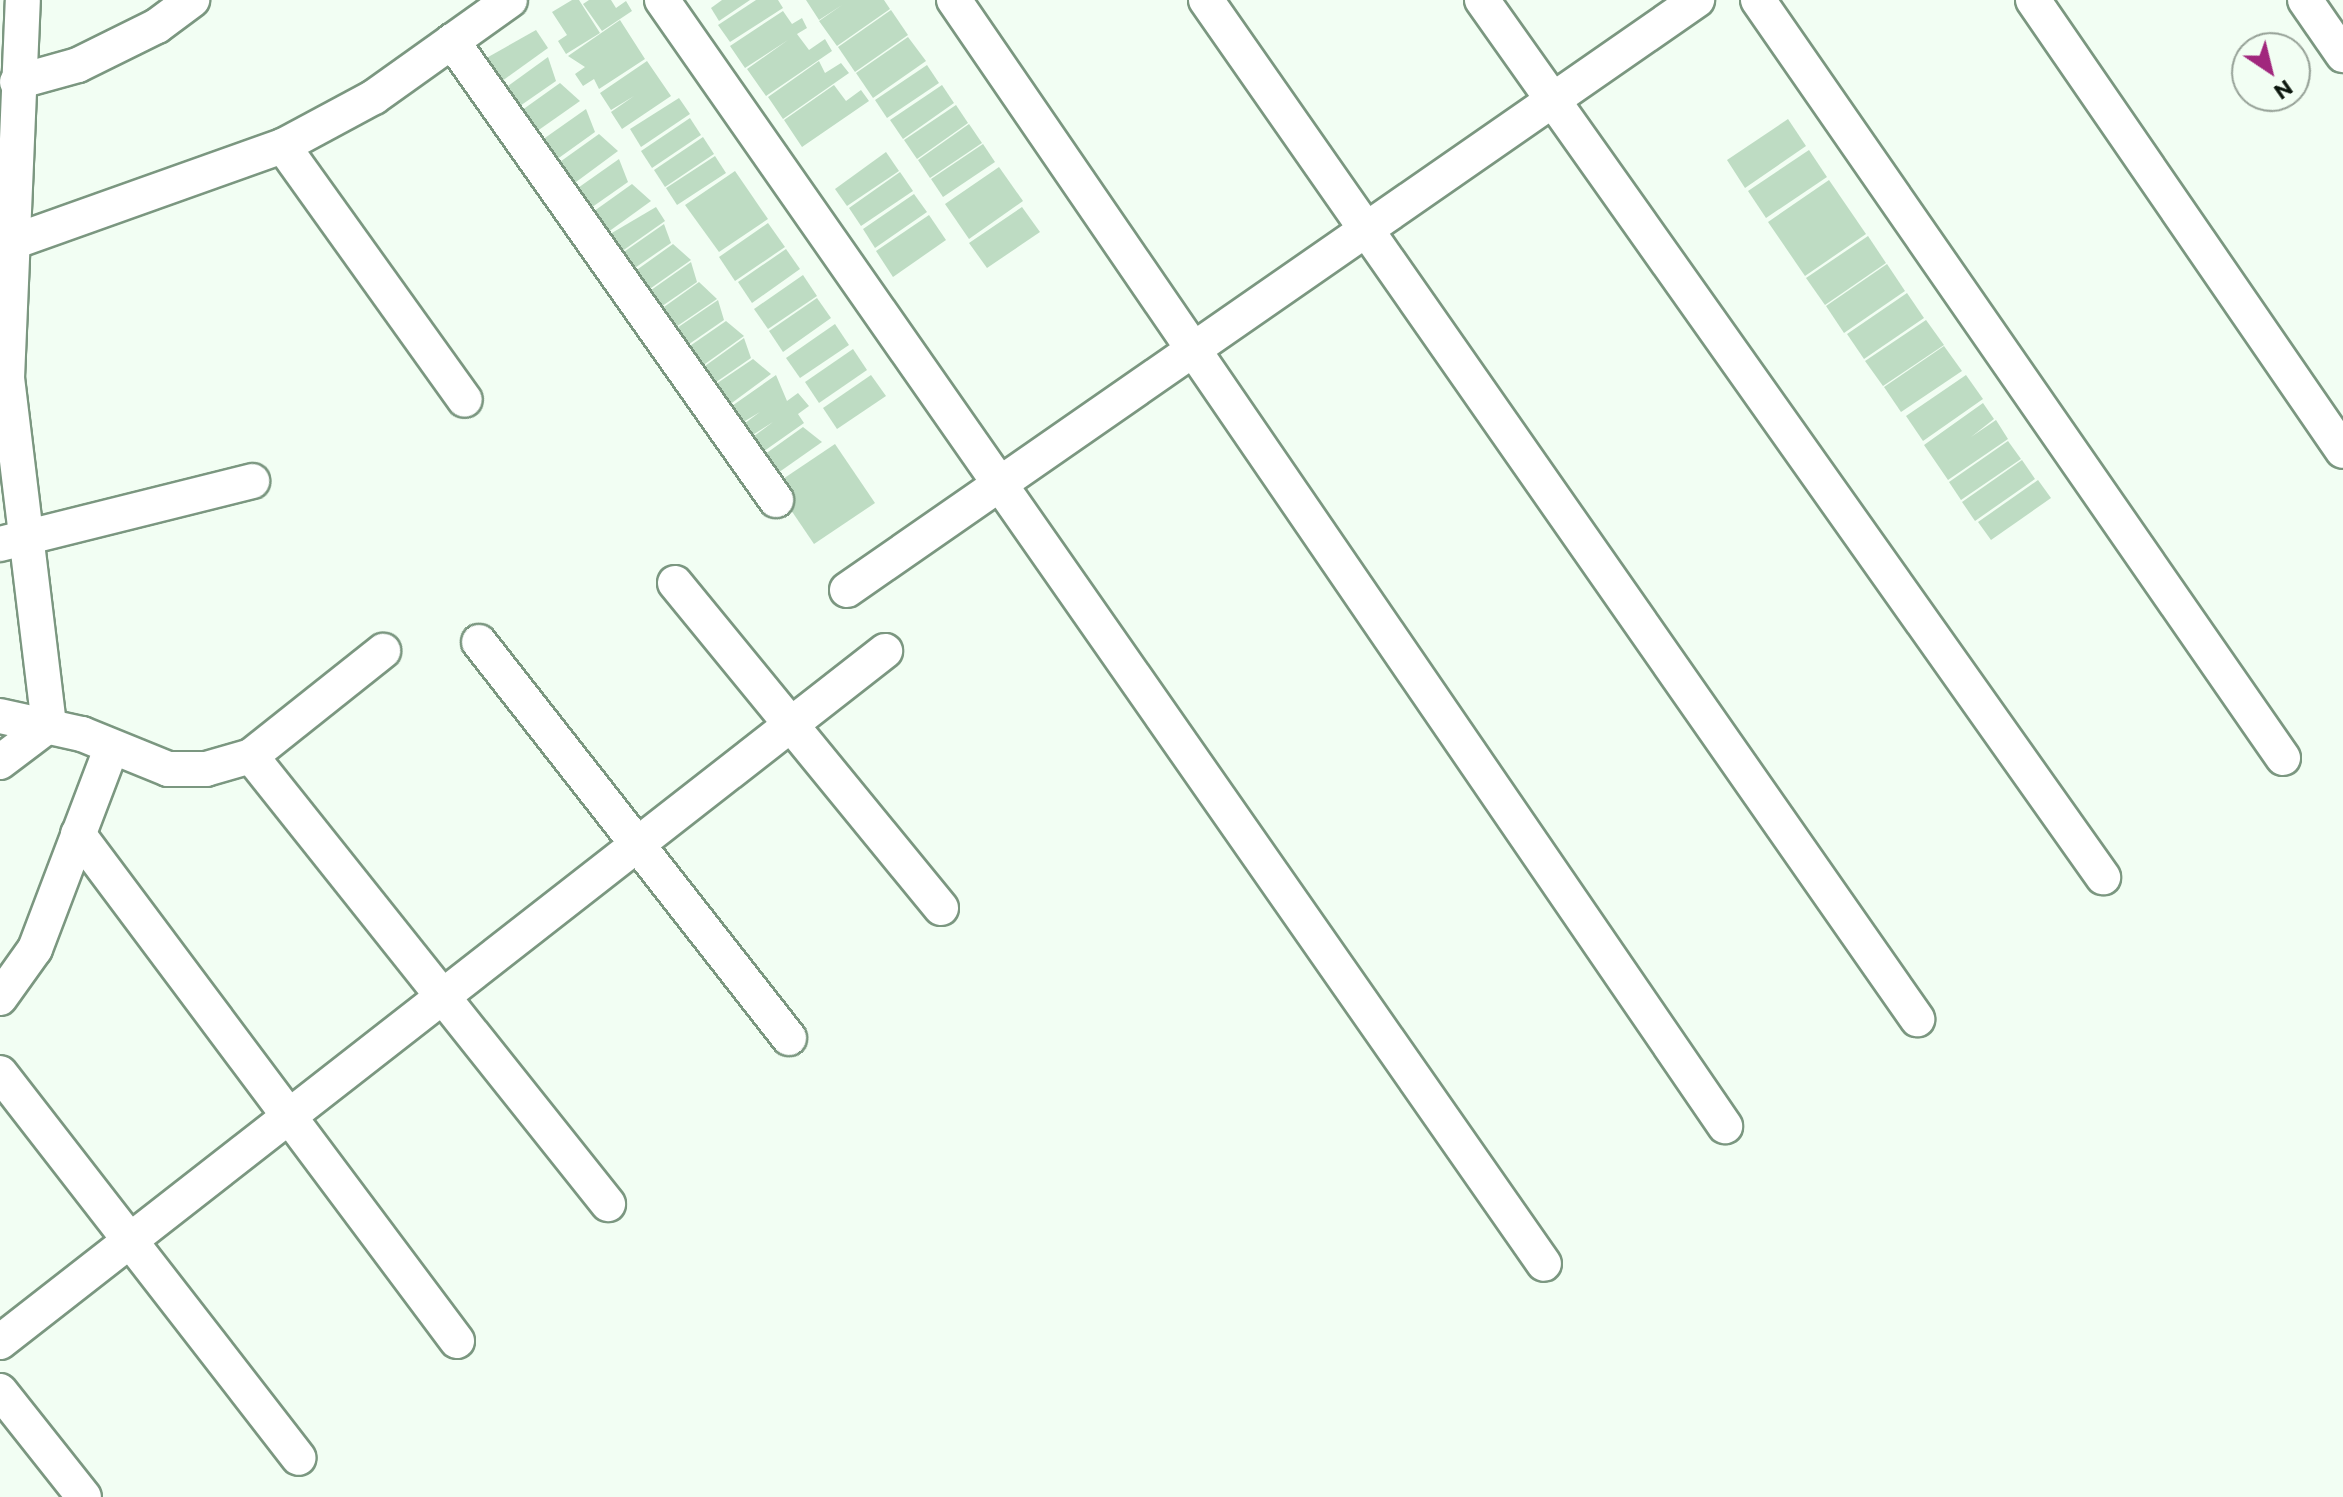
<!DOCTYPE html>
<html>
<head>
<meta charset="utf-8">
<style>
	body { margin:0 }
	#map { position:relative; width:2343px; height:1497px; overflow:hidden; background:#f2fef3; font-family:Commissioner,sans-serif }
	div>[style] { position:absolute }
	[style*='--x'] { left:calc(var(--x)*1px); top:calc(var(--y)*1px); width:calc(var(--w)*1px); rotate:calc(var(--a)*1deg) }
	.building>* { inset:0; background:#bedcc3 }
	.roads { filter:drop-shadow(2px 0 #7b9780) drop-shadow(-2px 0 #7b9780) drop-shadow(0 2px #7b9780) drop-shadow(0 -2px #7b9780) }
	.minor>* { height:34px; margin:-17px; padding:0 17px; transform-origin:17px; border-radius:17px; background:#fff }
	span { translate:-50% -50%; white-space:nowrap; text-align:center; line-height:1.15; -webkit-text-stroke:8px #f2fef3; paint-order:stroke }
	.north { position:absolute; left:2231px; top:32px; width:80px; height:80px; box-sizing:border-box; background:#f2fef3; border:2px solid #96a197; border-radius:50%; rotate:145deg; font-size:22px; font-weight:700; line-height:32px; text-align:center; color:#0b160d }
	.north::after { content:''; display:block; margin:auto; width:28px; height:36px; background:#a1277d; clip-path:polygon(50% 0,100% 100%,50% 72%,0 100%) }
</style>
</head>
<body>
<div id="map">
	<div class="building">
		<i style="clip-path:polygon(572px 0,579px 0,600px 33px,566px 54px,558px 41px,567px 35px,552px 12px)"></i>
		<i style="clip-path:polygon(589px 0,611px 0,616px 8px,626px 1px,632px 11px,602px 31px,583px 4px)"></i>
		<i style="clip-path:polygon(722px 0,750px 0,719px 21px,711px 8px)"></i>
		<i style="clip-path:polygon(756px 0,778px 0,783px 8px,730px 42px,718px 25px)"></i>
		<i style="clip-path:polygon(806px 0,884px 0,890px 9px,837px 46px,819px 21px,842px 5px,819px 20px)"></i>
		<i style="clip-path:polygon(891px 10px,908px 35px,855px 72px,838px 47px)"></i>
		<i style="clip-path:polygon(783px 11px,792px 24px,802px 18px,807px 28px,797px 34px,809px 50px,825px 39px,832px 51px,766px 96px,747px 69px,788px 40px,745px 68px,730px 46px)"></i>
		<i style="clip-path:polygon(620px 20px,645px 59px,599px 89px,594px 79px,583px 86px,575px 74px,585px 67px,568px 56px)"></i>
		<i style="clip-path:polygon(536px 30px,548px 48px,491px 89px,474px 65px)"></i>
		<i style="clip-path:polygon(908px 37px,926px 61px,873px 98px,856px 73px)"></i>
		<i style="clip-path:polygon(548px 57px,556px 81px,517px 108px,504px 89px)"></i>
		<i style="clip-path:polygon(647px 61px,671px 96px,622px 129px,611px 112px,634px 96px,611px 110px,600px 93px)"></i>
		<i style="clip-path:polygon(819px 61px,825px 73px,841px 63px,849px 73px,783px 119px,768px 97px)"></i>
		<i style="clip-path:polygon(927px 65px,939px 83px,887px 118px,875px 100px)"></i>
		<i style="clip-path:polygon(560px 83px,580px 101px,533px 134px,518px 113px)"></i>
		<i style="clip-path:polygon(834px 85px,846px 101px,861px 90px,869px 101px,802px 147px,784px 120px)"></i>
		<i style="clip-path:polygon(942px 85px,954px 103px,903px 139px,890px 120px)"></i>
		<i style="clip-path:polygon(679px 98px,690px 114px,641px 147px,630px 129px)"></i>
		<i style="clip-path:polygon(956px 105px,968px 123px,917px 159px,904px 140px)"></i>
		<i style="clip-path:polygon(586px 109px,595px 132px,556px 160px,542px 140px)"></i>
		<i style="clip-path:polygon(690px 118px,701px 135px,652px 168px,641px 151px)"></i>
		<i style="clip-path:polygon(1788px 119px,1806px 146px,1745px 188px,1727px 160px)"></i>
		<i style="clip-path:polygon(969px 124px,982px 143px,930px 178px,918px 160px)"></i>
		<i style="clip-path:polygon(599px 134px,618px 151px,572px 185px,557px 164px)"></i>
		<i style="clip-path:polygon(703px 137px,714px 154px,665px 187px,654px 170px)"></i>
		<i style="clip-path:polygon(983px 144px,995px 162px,943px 197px,931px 179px)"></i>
		<i style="clip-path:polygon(1809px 150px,1827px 177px,1766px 218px,1748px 191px)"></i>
		<i style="clip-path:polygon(886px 152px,899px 171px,847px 206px,835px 189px)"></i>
		<i style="clip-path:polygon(715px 156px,726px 173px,677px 205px,666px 188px)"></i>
		<i style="clip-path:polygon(619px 159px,628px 182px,588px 210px,575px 190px)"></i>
		<i style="clip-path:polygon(999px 167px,1023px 201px,969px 239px,945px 204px)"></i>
		<i style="clip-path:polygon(735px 171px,768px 219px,719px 252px,685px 205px)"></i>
		<i style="clip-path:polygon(900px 172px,913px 191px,861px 226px,849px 208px)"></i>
		<i style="clip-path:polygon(1829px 180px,1866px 234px,1805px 276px,1768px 222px)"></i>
		<i style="clip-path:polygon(632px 184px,651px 201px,604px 235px,590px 214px)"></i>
		<i style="clip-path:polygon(914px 194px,927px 212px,875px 248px,863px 229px)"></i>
		<i style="clip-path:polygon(656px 207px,665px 221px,618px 254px,605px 237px)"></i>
		<i style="clip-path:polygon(1022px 207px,1040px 232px,987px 268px,969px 243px)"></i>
		<i style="clip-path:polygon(929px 215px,946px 240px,893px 277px,876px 251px)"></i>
		<i style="clip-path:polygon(768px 223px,785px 247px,735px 281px,719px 257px)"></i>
		<i style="clip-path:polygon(664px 224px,671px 243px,629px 272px,618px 256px)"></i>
		<i style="clip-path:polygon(1868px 236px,1886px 263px,1825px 305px,1806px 278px)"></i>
		<i style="clip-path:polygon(673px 244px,691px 260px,644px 293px,631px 274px)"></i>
		<i style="clip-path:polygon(786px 249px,800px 269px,752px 303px,738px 282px)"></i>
		<i style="clip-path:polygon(691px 262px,697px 282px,655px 311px,644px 295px)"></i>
		<i style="clip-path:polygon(1887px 264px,1905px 291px,1844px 333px,1826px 306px)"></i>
		<i style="clip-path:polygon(803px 275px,817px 296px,768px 329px,754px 309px)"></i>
		<i style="clip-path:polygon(699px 282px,717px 299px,670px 331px,657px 312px)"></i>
		<i style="clip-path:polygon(1907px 293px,1924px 318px,1864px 359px,1847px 334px)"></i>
		<i style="clip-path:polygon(817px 298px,831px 318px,783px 352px,769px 331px)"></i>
		<i style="clip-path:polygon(718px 300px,724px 320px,682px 349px,671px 332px)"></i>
		<i style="clip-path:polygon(1926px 320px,1944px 345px,1883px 386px,1865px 361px)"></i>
		<i style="clip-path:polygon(726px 321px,744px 336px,698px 369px,684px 350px)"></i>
		<i style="clip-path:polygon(835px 324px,849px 345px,800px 378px,786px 358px)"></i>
		<i style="clip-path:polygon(744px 338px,751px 358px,709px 387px,698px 371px)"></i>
		<i style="clip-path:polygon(1944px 346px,1962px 371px,1901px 412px,1884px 387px)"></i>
		<i style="clip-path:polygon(853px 349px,867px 370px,819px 403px,805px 382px)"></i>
		<i style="clip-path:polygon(753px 359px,771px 374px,725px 408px,710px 388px)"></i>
		<i style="clip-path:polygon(776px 375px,787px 401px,798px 393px,809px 406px,798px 414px,804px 423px,760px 454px,750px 439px,773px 422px,748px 438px,741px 426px,760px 412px,740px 424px,729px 408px)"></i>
		<i style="clip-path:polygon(871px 375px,886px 396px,837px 429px,823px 408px)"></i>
		<i style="clip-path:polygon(1966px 375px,1983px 399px,1923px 441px,1906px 416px)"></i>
		<i style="clip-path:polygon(1983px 403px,1994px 419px,1971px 437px,1996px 420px,2008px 439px,1948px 480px,1924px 445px)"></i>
		<i style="clip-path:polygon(803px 427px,822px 442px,775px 475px,761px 457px)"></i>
		<i style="clip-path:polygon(2008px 441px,2021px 459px,1961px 500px,1949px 482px)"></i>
		<i style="clip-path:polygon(835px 444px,875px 503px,814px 544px,774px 485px)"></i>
		<i style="clip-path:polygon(2022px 460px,2035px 479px,1975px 521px,1962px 502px)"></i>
		<i style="clip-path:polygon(2038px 480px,2051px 498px,1991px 540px,1978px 522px)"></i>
	</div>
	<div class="roads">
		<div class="minor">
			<i style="--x:662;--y:0;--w:1541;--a:55.09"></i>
			<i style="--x:954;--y:0;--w:1365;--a:55.6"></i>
			<i style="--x:1206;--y:0;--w:1243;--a:55.09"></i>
			<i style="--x:1482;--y:0;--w:1075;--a:54.7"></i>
			<i style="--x:1758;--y:0;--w:922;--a:55.29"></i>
			<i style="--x:2033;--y:0;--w:547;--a:55.5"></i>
			<i style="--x:2305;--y:0;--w:67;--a:55.4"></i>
			<i style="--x:452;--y:41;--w:562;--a:54.78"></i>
			<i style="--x:17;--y:82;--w:63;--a:-15.6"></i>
			<i style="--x:78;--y:65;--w:88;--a:-26.3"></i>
			<i style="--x:157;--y:26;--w:44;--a:-36.6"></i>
			<i style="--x:283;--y:146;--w:312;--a:54.4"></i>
			<i style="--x:10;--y:243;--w:290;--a:-19.6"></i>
			<i style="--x:283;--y:146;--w:103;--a:-28.3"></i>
			<i style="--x:374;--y:97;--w:167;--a:-35.5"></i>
			<i style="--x:0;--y:544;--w:260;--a:-14"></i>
			<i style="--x:675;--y:583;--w:420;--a:50.7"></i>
			<i style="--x:847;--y:590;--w:1035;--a:-34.77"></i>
			<i style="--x:479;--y:642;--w:503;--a:51.95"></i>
			<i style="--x:0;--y:716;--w:84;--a:12.4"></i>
			<i style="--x:82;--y:734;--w:93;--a:22.1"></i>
			<i style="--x:168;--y:769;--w:38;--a:0"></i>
			<i style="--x:206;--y:769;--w:47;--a:-16.1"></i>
			<i style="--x:251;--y:756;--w:169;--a:-38.5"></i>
			<i style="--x:251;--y:756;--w:573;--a:51.45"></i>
			<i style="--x:0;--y:762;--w:61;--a:-37.1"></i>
			<i style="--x:49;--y:725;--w:350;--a:-96.9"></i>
			<i style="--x:7;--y:378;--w:378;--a:-87.6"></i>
			<i style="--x:78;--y:834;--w:633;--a:53.22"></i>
			<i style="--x:0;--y:998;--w:60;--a:-54.5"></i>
			<i style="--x:35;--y:949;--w:214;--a:-69.2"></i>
			<i style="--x:0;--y:1073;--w:487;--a:52.2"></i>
			<i style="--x:0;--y:1342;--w:1123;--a:-37.98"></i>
			<i style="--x:0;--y:1391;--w:135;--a:51.6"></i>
		</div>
	</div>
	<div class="north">N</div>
</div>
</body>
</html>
